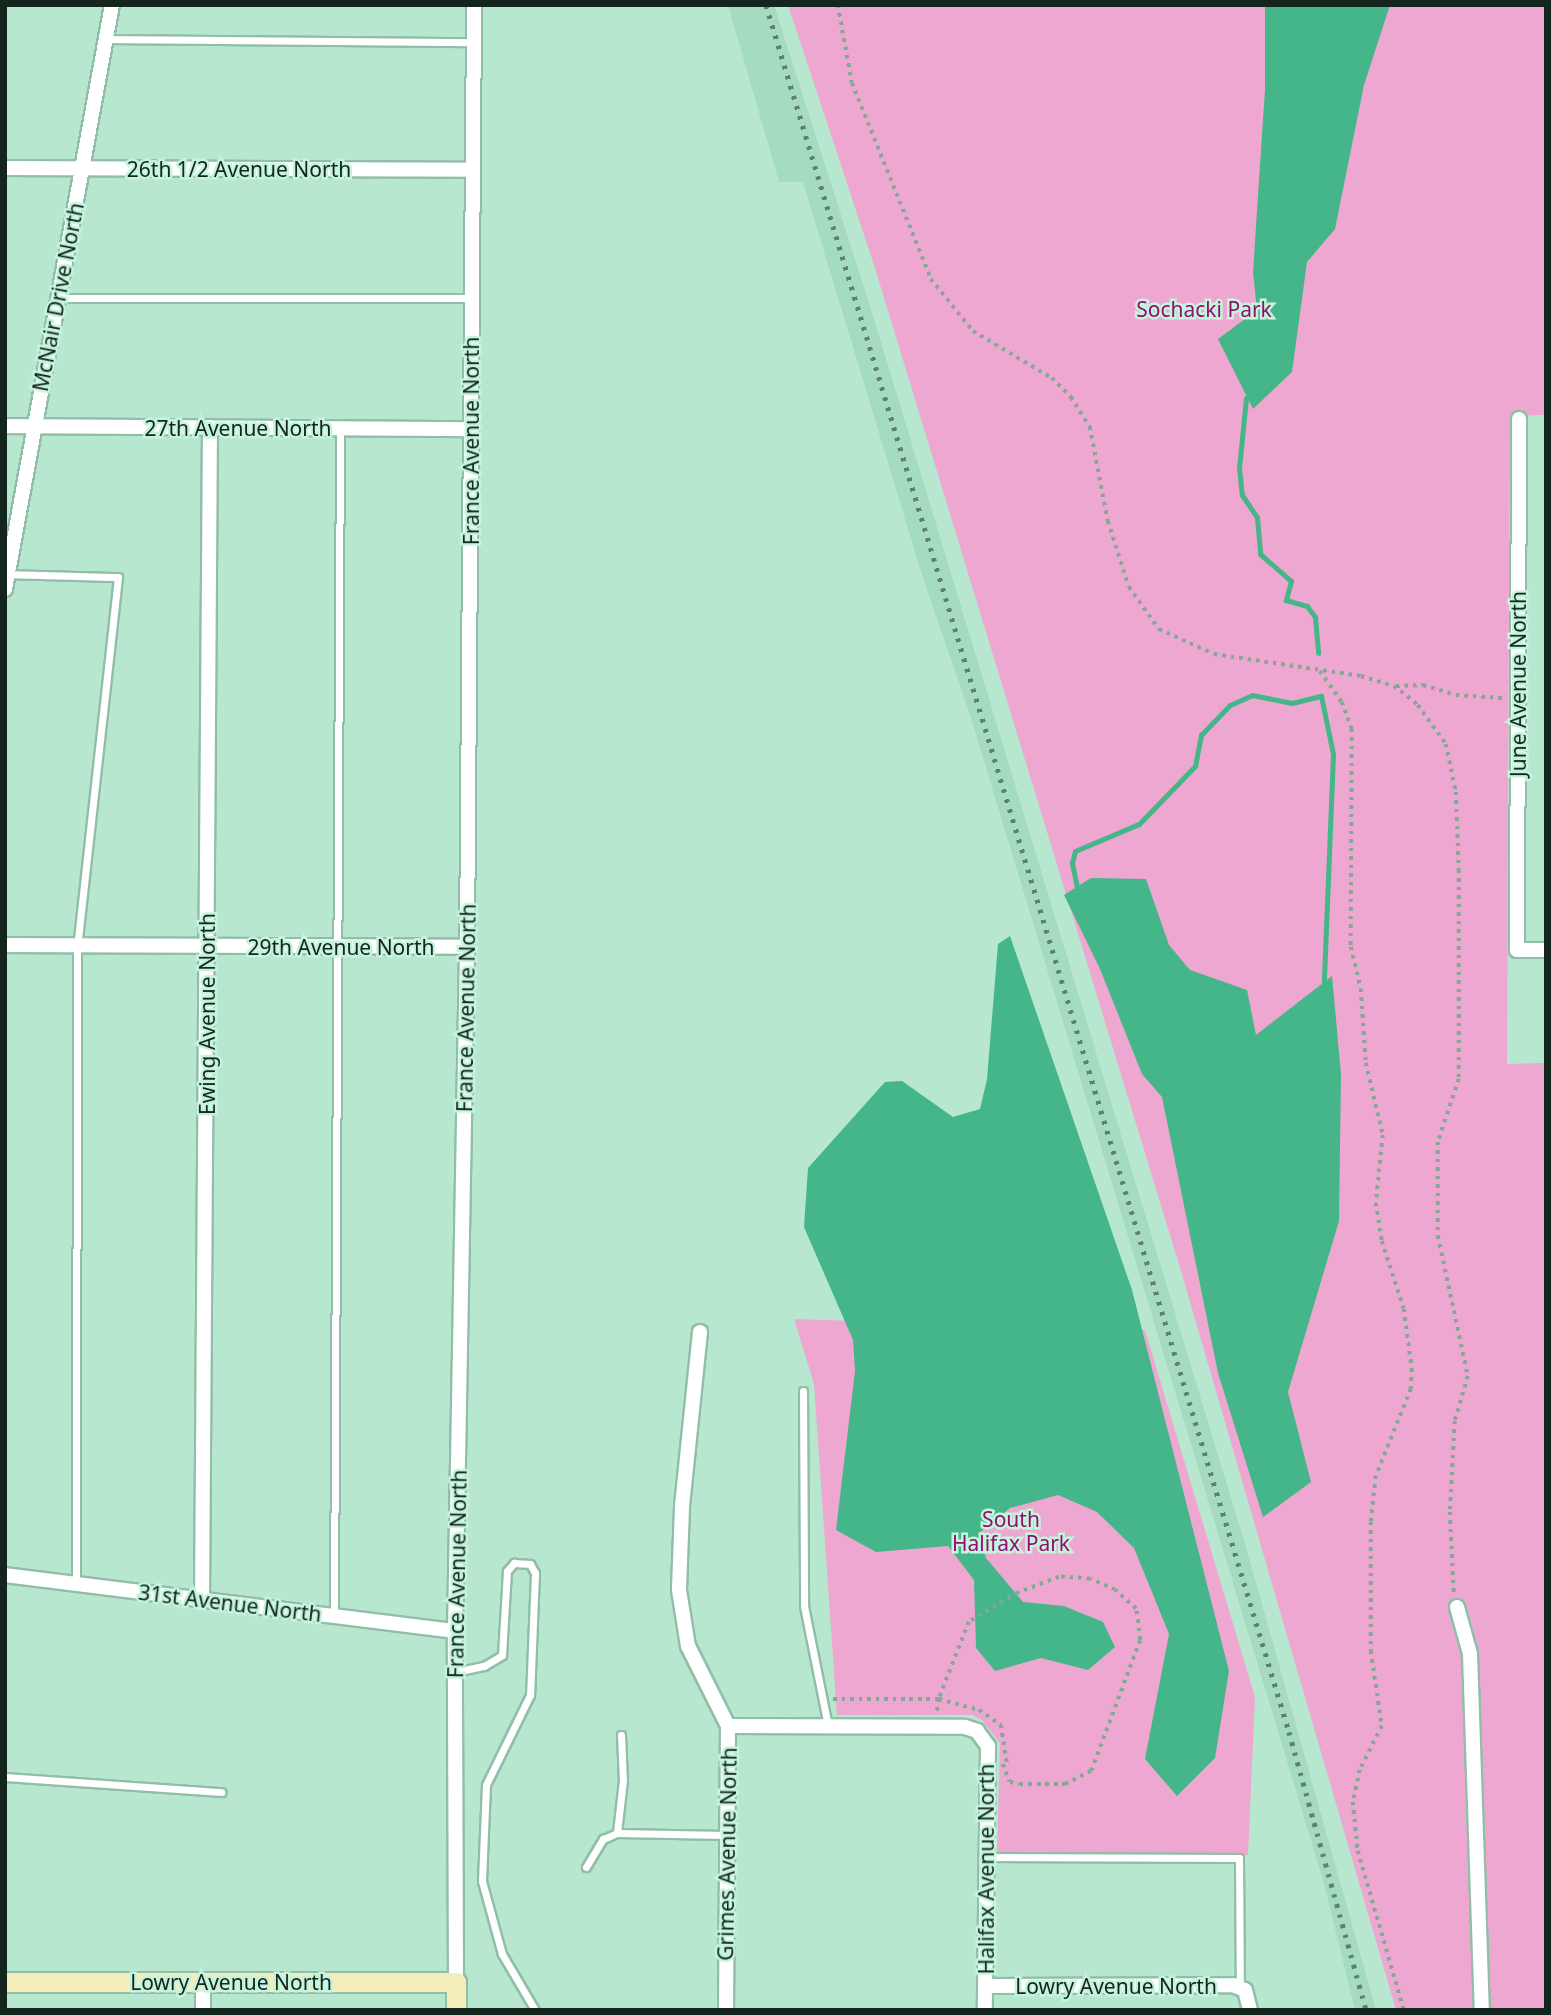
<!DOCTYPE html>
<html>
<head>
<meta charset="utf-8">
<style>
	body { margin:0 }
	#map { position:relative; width:1551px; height:2015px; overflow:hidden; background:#b8e7d0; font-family:"Noto Sans",sans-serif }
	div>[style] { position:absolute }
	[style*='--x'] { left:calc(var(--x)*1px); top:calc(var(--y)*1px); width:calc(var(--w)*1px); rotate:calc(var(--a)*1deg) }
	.built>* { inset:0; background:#a5dbc1 }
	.green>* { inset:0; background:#eea7d1 }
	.water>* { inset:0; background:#45b689 }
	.stream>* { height:5px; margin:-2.5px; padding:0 2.5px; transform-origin:2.5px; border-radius:2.5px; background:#45b689 }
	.path>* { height:3.5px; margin-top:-1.75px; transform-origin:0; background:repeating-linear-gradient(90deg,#83a896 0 3.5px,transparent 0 8.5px) }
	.roads { filter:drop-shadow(2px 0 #91bea8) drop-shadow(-2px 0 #91bea8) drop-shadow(0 2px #91bea8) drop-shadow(0 -2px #91bea8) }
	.lane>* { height:7px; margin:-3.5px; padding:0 3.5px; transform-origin:3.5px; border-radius:3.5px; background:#fff }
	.street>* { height:14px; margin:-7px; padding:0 7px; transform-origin:7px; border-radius:7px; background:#fff }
	.secondary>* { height:19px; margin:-9.5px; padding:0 9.5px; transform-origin:9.5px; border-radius:9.5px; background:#f3eebb }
	.rail>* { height:5px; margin-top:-2.5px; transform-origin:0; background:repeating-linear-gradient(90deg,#5f7f70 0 3.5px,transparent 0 10.5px) }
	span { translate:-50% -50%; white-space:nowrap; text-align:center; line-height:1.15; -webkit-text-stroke:5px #c5f4dd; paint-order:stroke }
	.street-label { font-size:21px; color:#13251d }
	.park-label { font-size:21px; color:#930e6f }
	.frame { position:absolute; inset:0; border:7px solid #13251d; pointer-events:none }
</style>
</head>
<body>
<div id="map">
	<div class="built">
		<i style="clip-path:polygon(728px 5px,774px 5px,870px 306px,1248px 1554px,1376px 2010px,1355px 2010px,1323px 1880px,971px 718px,923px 578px,803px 182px,779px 182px)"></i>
	</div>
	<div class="green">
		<i style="clip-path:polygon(788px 5px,1546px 5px,1546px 415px,1510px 416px,1507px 1064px,1546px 1063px,1546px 2010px,1396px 2010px,1181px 1271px,874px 265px)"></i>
		<i style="clip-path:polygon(794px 1319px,1145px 1330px,1255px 1697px,1248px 1855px,997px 1852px,1000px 1743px,982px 1720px,972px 1715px,837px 1715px,814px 1384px)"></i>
	</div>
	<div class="water">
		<i style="clip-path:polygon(1265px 5px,1390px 5px,1364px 85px,1335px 229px,1307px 262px,1292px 372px,1253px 409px,1218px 339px,1257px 310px,1253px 272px,1265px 89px)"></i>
		<i style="clip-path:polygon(1091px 878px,1146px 879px,1169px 945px,1190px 970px,1247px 990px,1256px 1035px,1332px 976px,1341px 1074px,1339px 1221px,1288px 1392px,1311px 1482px,1263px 1517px,1218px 1373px,1162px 1097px,1142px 1074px,1100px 969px,1064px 895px)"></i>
		<i style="clip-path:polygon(1010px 936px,1132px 1290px,1229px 1671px,1215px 1758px,1177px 1796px,1145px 1759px,1169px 1634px,1134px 1548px,1097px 1512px,1058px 1495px,1010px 1508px,979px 1533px,986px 1558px,1023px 1602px,1064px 1606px,1103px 1622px,1115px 1647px,1088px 1670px,1041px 1658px,995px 1671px,976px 1648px,974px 1580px,948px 1546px,876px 1552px,836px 1530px,855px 1371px,853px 1340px,804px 1227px,808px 1168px,885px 1082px,902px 1081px,953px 1117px,980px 1109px,987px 1079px,998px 944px)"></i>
	</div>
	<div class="stream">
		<i style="--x:1246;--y:398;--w:70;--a:95.7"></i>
		<i style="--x:1239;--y:468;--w:27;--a:84"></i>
		<i style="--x:1242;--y:495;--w:27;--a:56"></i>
		<i style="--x:1257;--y:517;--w:37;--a:85"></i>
		<i style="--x:1260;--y:554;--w:41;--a:41.1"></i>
		<i style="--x:1291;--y:581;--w:20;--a:105"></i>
		<i style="--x:1286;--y:600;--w:22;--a:16"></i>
		<i style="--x:1307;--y:606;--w:14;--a:54"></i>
		<i style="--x:1315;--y:617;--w:36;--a:85"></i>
		<i style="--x:1077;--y:887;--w:25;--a:-102"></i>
		<i style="--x:1072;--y:863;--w:12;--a:-76"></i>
		<i style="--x:1075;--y:851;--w:69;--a:-22.9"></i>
		<i style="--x:1139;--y:824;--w:81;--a:-46"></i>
		<i style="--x:1195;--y:766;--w:32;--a:-79"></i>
		<i style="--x:1201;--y:735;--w:42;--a:-46"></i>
		<i style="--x:1230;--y:705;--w:24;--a:-24"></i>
		<i style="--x:1252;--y:695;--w:41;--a:11.3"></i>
		<i style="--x:1292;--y:703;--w:30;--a:-14"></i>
		<i style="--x:1321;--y:696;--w:59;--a:78.3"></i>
		<i style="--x:1333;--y:754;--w:228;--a:92.3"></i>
	</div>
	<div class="path">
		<i style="--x:838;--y:5;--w:79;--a:79.8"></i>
		<i style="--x:852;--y:83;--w:211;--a:68"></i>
		<i style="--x:931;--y:279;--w:67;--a:51.1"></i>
		<i style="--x:973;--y:331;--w:92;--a:30.7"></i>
		<i style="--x:1052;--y:378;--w:27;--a:45"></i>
		<i style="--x:1071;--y:397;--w:36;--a:58"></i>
		<i style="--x:1090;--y:427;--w:96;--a:79.2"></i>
		<i style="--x:1108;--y:521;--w:69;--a:72.3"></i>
		<i style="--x:1129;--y:587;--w:52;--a:54.5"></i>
		<i style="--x:1159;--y:629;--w:60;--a:24.4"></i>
		<i style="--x:1214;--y:654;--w:149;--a:8.5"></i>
		<i style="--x:1361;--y:676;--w:34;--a:17"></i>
		<i style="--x:1394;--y:686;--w:31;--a:38"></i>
		<i style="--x:1418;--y:705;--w:48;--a:54.3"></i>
		<i style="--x:1446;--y:744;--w:49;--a:78.2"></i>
		<i style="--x:1456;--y:792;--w:78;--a:87.8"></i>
		<i style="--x:1459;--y:870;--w:209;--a:90"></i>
		<i style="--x:1459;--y:1079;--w:66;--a:108.4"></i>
		<i style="--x:1438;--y:1142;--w:94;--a:90"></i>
		<i style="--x:1438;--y:1236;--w:143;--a:77.9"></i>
		<i style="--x:1468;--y:1376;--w:47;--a:106.1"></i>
		<i style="--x:1455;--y:1421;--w:91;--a:93.1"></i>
		<i style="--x:1450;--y:1512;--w:81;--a:87.2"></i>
		<i style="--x:862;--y:5;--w:28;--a:0"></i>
		<i style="--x:1320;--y:671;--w:38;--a:55"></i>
		<i style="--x:1342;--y:702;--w:29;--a:70"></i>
		<i style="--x:1352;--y:729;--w:218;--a:90.3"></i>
		<i style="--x:1351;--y:947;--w:43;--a:76.6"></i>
		<i style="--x:1361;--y:989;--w:74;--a:86.1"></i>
		<i style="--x:1366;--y:1063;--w:74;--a:76.7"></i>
		<i style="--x:1383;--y:1135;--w:68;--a:95.9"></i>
		<i style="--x:1376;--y:1203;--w:38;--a:81"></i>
		<i style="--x:1382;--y:1241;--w:71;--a:72.1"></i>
		<i style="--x:1404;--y:1309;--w:61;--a:82.4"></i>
		<i style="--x:1412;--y:1369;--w:20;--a:93"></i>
		<i style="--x:1411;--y:1389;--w:94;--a:111.9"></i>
		<i style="--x:1376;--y:1476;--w:46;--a:96.2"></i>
		<i style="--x:1371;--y:1522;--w:129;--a:90"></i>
		<i style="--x:1371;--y:1651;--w:76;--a:81.7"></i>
		<i style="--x:1382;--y:1726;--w:49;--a:116.6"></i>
		<i style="--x:1360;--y:1770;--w:33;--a:102"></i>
		<i style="--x:1353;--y:1802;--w:49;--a:84.2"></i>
		<i style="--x:1358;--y:1851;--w:166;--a:73.9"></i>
		<i style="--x:1396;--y:686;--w:27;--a:-2"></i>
		<i style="--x:1423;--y:685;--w:34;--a:17"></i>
		<i style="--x:1456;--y:695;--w:46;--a:3.7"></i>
		<i style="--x:833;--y:1699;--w:106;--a:0"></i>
		<i style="--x:939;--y:1699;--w:12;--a:99"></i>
		<i style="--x:1003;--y:1764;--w:19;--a:69"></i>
		<i style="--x:1010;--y:1782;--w:10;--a:11"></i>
		<i style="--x:1020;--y:1784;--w:45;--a:0"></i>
		<i style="--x:1065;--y:1784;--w:29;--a:-27"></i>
		<i style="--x:1091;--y:1771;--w:140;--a:-69.5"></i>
		<i style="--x:1140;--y:1640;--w:31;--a:-97"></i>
		<i style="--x:1136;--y:1609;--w:28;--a:-138"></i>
		<i style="--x:1115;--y:1590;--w:27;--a:-156"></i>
		<i style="--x:1090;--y:1579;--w:31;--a:-176"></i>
		<i style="--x:1059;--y:1577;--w:44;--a:158.7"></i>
		<i style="--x:1018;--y:1593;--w:57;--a:149.4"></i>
		<i style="--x:969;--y:1622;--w:83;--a:111.3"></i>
		<i style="--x:939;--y:1699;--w:41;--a:15.4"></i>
		<i style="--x:979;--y:1710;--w:27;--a:34"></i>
		<i style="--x:1001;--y:1725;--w:39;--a:81"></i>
	</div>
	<div class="roads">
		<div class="lane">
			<i style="--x:106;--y:39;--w:367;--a:0.5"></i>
			<i style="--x:58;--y:298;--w:414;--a:0"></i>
			<i style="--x:8;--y:574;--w:110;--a:1.6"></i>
			<i style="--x:118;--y:577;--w:371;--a:96.3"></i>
			<i style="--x:77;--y:946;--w:637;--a:90.09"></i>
			<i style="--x:803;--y:1391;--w:215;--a:89.7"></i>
			<i style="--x:804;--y:1606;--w:122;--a:78.7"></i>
			<i style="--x:334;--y:1615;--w:1187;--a:-89.71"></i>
			<i style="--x:455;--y:1672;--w:30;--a:-12"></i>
			<i style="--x:484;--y:1666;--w:21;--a:-31"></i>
			<i style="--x:502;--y:1655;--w:84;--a:-86.6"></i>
			<i style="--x:507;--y:1571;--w:11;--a:-49"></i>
			<i style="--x:514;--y:1563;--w:16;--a:4"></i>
			<i style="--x:530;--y:1564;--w:10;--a:61"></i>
			<i style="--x:535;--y:1573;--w:122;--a:92.3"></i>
			<i style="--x:530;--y:1695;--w:100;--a:116.1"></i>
			<i style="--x:486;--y:1785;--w:96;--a:92.4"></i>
			<i style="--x:482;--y:1881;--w:76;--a:74.7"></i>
			<i style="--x:502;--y:1954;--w:65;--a:59.5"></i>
			<i style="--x:621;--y:1735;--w:45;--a:87.5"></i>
			<i style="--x:623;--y:1780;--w:53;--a:96.5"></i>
			<i style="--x:617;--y:1833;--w:110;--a:1"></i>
			<i style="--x:5;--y:1777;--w:217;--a:4"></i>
			<i style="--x:987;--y:1857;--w:252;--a:0.2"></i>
			<i style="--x:1239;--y:1858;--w:128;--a:89.6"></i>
			<i style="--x:586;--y:1867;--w:33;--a:-59"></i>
			<i style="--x:603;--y:1839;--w:15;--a:-23"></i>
		</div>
		<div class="street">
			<i style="--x:5;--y:168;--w:468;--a:0.2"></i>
			<i style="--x:1519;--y:419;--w:531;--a:90.22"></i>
			<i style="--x:1517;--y:950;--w:29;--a:0"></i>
			<i style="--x:5;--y:426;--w:467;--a:0.4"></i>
			<i style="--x:5;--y:589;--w:594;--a:-79.62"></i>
			<i style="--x:5;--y:945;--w:462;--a:0.2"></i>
			<i style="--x:700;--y:1332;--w:176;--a:95.9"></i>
			<i style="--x:682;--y:1507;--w:83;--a:92.1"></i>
			<i style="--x:679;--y:1590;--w:57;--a:80.9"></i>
			<i style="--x:688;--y:1646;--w:89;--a:63.4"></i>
			<i style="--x:728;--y:1726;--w:284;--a:90.4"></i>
			<i style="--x:5;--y:1575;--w:453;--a:7.1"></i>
			<i style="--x:202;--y:1600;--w:1173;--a:-89.61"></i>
			<i style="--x:1457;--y:1607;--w:49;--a:74.5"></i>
			<i style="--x:1470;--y:1654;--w:356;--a:88.1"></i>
			<i style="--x:728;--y:1726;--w:237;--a:0.2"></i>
			<i style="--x:965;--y:1727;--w:13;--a:18"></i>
			<i style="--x:977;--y:1731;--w:19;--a:54"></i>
			<i style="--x:988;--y:1746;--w:264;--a:90.7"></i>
			<i style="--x:456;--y:1982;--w:351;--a:-90.2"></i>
			<i style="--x:455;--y:1631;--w:684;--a:-88.99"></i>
			<i style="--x:467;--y:947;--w:942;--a:-89.57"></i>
			<i style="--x:985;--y:1986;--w:248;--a:-0.2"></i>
			<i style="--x:1233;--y:1985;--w:13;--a:23"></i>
			<i style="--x:1245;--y:1990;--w:21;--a:76"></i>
			<i style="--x:203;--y:2010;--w:28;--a:-90"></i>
		</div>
		<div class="secondary">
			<i style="--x:5;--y:1982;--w:451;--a:0"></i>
			<i style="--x:456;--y:1982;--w:28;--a:90"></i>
		</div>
	</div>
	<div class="rail">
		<i style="--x:766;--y:5;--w:1804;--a:73.15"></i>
		<i style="--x:1289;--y:1732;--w:288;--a:74.5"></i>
	</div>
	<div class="street-label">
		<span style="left:239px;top:169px">26th 1/2 Avenue North</span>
		<span style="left:58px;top:297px;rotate:-79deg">McNair Drive North</span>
		<span style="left:238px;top:428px">27th Avenue North</span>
		<span style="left:471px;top:441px;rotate:-90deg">France Avenue North</span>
		<span style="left:1518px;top:684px;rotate:-90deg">June Avenue North</span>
		<span style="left:341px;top:947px">29th Avenue North</span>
		<span style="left:466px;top:1008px;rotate:-89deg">France Avenue North</span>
		<span style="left:207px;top:1014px;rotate:-90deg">Ewing Avenue North</span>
		<span style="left:457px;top:1574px;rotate:-89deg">France Avenue North</span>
		<span style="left:230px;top:1603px;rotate:7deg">31st Avenue North</span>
		<span style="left:727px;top:1854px;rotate:-89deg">Grimes Avenue North</span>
		<span style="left:986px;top:1869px;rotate:-90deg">Halifax Avenue North</span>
		<span style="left:231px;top:1982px">Lowry Avenue North</span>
		<span style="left:1116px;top:1986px">Lowry Avenue North</span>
	</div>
	<div class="park-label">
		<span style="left:1204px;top:309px">Sochacki Park</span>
		<span style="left:1011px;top:1531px">South<br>Halifax Park</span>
	</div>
	<div class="frame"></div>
</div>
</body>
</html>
